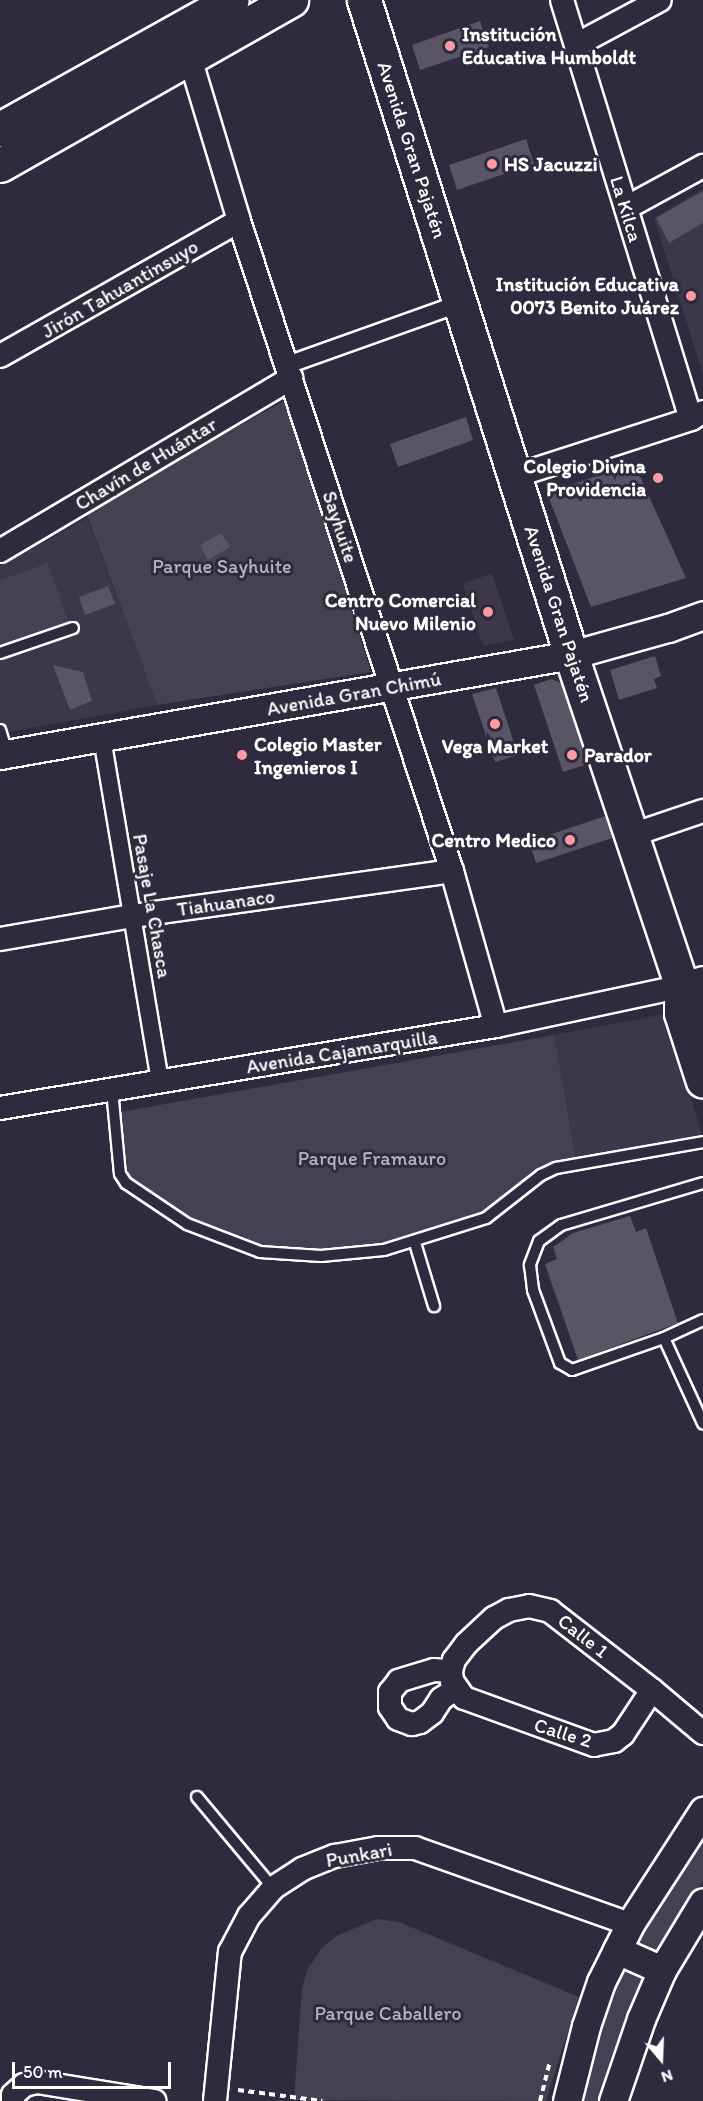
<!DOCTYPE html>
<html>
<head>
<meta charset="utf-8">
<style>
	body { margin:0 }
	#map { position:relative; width:703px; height:2101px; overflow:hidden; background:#2f2a3d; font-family:Itim,sans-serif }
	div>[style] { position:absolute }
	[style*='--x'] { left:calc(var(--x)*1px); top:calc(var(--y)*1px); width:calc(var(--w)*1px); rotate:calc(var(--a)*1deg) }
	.built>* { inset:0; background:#3c3749 }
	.green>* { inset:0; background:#464152 }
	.building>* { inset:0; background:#595564 }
	.path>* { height:4px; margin-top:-2px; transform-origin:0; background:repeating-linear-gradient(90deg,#fff 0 6px,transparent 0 10.5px) }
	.roads { filter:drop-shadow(2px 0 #fff) drop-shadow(-2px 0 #fff) drop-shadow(0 2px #fff) drop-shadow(0 -2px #fff) }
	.service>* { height:10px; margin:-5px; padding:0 5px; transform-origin:5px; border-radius:5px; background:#2f2a3d }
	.pedestrian>* { height:16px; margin:-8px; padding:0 8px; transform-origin:8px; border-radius:8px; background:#2f2a3d }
	.minor>* { height:22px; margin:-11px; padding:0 11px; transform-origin:11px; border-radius:11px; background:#2f2a3d }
	.tertiary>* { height:27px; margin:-13.5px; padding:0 13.5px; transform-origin:13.5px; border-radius:13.5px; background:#2f2a3d }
	.primary>* { height:33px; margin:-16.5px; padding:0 16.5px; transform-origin:16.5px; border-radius:16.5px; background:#2f2a3d }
	.dots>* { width:16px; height:16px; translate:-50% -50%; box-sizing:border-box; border:3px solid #2f2a3d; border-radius:50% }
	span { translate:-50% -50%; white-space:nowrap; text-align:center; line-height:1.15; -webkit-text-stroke:6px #2f2a3d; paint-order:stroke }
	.poi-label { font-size:20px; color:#fff; font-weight:700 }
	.left { translate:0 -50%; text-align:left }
	.right { translate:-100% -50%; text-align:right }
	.street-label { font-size:20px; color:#fff }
	.park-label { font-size:20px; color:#b5b3ba }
	.north { position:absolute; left:631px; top:2029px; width:60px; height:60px; -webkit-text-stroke:4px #2f2a3d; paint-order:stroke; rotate:161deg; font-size:16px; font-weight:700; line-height:24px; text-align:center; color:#fff }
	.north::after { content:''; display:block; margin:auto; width:21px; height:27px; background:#fff; clip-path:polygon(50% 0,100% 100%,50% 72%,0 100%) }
	.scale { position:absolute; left:12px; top:2062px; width:159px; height:27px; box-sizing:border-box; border:3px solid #fff; border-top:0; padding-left:8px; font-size:18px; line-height:21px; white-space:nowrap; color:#fff; -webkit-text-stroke:4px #2f2a3d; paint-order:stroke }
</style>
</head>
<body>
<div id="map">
	<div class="built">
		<i style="clip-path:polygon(703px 189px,703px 375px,654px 218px)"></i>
		<i style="clip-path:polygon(87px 518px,157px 705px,0 734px,0 566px)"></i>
		<i style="clip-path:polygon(492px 573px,514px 640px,483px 646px,463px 584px)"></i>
		<i style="clip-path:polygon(665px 1014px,703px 1138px,576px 1159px,554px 1035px)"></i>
	</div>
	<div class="green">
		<i style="clip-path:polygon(286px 400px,371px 672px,157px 705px,85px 510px)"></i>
		<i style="clip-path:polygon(48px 563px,69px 623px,0 647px,0 580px)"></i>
		<i style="clip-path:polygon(554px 1035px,576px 1159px,560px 1163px,489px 1214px,387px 1246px,329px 1250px,287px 1250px,253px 1246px,191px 1224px,129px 1180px,120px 1112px)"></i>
		<i style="clip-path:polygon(703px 1837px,703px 1881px,677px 1922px,602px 2101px,577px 2101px,584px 2067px,637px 1937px)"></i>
		<i style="clip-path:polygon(377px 1919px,399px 1922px,579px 1997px,546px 2101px,294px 2100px,302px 1988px,308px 1969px,321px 1949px,336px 1936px)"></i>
	</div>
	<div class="building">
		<i style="clip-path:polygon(480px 21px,489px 47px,420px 70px,412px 45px)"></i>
		<i style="clip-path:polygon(526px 139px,534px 164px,457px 190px,449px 165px)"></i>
		<i style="clip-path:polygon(703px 191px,703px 223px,669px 243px,656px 218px)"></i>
		<i style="clip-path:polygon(466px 417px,473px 440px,398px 467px,390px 444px)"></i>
		<i style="clip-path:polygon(634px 463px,686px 578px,591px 607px,547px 493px)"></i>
		<i style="clip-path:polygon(221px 533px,230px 547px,208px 560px,200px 545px)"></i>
		<i style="clip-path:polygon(108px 586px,115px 604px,85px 615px,79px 597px)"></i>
		<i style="clip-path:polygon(655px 656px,661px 676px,654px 679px,657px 688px,619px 700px,610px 670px)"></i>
		<i style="clip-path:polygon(53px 665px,83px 672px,92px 701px,70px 710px)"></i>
		<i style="clip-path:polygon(551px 679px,561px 683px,588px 764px,563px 772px,534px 685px)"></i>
		<i style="clip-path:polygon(496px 688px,518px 755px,495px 762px,472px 694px)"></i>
		<i style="clip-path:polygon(605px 816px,612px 838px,536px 863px,529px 842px)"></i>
		<i style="clip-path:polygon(630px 1216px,636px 1232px,646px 1228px,678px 1323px,578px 1360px,545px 1264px,557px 1259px,553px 1247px,573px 1233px)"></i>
	</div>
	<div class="path">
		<i style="--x:238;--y:2090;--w:85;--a:7.5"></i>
		<i style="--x:540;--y:2101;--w:41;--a:-76"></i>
	</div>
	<div class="roads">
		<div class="service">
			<i style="--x:0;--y:653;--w:77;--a:-18.9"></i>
			<i style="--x:0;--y:730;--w:24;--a:73"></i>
			<i style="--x:112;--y:1090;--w:84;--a:84.6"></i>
			<i style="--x:120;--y:1174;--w:11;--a:56"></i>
			<i style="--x:126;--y:1183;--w:73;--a:33.9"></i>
			<i style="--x:187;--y:1224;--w:78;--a:21"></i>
			<i style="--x:260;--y:1252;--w:61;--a:3.8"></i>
			<i style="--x:321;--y:1256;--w:63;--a:-5.4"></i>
			<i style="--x:384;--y:1250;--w:107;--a:-17.4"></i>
			<i style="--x:486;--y:1218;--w:70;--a:-38"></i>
			<i style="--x:541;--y:1175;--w:17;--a:-25"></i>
			<i style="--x:556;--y:1168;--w:149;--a:-10"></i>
			<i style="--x:703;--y:1183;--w:148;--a:163.5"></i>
			<i style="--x:561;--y:1225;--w:27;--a:144"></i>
			<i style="--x:539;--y:1241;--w:26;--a:111"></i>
			<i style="--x:530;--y:1265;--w:25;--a:83"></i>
			<i style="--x:533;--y:1290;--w:78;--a:69.7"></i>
			<i style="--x:560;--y:1363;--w:14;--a:30"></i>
			<i style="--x:572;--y:1370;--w:97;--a:-19.2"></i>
			<i style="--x:664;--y:1338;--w:43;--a:-24.8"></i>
			<i style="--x:415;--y:1243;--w:66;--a:73.2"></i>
			<i style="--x:664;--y:1338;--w:94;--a:65.4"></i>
			<i style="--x:197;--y:1797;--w:119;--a:50.1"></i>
		</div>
		<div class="pedestrian">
			<i style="--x:287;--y:365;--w:185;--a:-19.6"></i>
			<i style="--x:102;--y:738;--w:349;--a:80.4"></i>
		</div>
		<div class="minor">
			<i style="--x:562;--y:0;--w:438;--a:72.9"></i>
			<i style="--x:186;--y:45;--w:184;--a:73.2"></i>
			<i style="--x:239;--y:221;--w:684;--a:71.86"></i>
			<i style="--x:452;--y:871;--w:161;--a:74.2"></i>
			<i style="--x:576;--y:45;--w:95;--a:-28.2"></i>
			<i style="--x:626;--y:208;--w:88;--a:-28.6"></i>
			<i style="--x:0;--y:356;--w:274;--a:-29.5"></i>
			<i style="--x:515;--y:476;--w:185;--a:-17.9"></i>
			<i style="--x:691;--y:419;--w:14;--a:-30"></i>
			<i style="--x:0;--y:551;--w:339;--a:-30.7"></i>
			<i style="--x:632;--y:835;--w:75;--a:-18.7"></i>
			<i style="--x:0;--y:939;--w:134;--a:-9.9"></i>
			<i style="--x:132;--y:916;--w:323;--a:-8"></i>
			<i style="--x:0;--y:1108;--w:503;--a:-9.39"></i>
			<i style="--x:496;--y:1026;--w:190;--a:-12.1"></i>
			<i style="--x:451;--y:1671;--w:17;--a:-177"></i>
			<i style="--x:434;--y:1670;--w:37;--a:163"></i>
			<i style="--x:399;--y:1681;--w:14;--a:129"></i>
			<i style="--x:390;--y:1692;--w:15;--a:90"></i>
			<i style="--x:390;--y:1707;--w:14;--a:56"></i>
			<i style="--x:398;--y:1719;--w:15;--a:20"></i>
			<i style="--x:412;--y:1724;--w:8;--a:-14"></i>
			<i style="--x:420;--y:1722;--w:15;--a:-37"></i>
			<i style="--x:432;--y:1713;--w:17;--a:-57"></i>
			<i style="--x:441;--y:1699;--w:18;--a:-34"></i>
			<i style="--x:652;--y:1690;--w:53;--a:123.4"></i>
			<i style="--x:623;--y:1734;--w:11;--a:142"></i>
			<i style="--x:614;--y:1741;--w:20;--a:169"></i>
			<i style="--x:594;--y:1745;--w:138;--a:-160.1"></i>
			<i style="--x:464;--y:1698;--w:21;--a:-125"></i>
			<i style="--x:452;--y:1681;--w:10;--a:-96"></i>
			<i style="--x:451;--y:1671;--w:11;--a:-75"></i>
			<i style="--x:454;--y:1660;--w:20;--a:-53"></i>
			<i style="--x:466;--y:1644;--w:38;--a:-43"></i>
			<i style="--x:494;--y:1618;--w:17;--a:-28"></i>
			<i style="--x:509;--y:1610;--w:20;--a:-11"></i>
			<i style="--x:529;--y:1606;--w:22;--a:13"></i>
			<i style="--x:550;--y:1611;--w:129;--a:37.8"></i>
			<i style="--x:652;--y:1690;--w:67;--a:40.1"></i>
			<i style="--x:13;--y:2101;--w:6;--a:-90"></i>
			<i style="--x:13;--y:2095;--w:15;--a:-42"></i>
			<i style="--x:24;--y:2085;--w:13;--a:-13"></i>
			<i style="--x:37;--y:2082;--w:119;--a:9.2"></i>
			<i style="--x:215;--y:2101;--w:150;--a:-84.3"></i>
			<i style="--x:230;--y:1952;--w:41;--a:-62.2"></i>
			<i style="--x:249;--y:1916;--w:37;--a:-49"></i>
			<i style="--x:273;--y:1888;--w:35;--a:-33"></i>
			<i style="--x:302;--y:1869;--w:35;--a:-22"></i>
			<i style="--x:335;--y:1856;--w:44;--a:-10.5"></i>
			<i style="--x:378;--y:1848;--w:37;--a:0"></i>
			<i style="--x:415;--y:1848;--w:228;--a:19.5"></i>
		</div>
		<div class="tertiary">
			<i style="--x:0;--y:755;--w:580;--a:-9.93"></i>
			<i style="--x:571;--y:655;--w:101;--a:-15.6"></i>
			<i style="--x:668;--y:628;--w:37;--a:-20"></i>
			<i style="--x:682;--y:986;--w:22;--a:-16"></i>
			<i style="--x:617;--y:1950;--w:49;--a:24"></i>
			<i style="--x:567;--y:2101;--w:77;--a:-75.8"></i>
			<i style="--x:586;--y:2026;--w:46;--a:-71.2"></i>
			<i style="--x:601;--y:1982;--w:65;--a:-63.4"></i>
			<i style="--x:630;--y:1924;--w:135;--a:-57.1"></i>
			<i style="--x:613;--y:2101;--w:87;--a:-71.1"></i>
			<i style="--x:641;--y:2019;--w:53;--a:-66.8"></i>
			<i style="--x:662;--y:1970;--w:79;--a:-58.9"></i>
		</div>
		<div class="primary">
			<i style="--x:364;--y:0;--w:687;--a:72.46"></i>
			<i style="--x:571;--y:655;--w:349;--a:71.5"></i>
			<i style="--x:682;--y:986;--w:30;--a:57"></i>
			<i style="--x:698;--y:1011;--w:15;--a:70"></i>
			<i style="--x:0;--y:129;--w:265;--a:-29.1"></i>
			<i style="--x:0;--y:165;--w:335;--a:-29.6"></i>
			<i style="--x:681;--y:1003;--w:10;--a:90"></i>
			<i style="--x:681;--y:1013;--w:71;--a:72.1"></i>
		</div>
	</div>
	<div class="dots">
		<i style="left:450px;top:46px;background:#ff9aa2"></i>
		<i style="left:492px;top:164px;background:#ff9aa2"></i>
		<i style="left:691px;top:296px;background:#ff9aa2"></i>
		<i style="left:658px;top:478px;background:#ff9aa2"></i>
		<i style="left:488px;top:612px;background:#ff9aa2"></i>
		<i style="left:495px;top:724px;background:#ff9aa2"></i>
		<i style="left:242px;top:755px;background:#ff9aa2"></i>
		<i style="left:572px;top:755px;background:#ff9aa2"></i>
		<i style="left:570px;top:840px;background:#ff9aa2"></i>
	</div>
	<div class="poi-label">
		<span class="left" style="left:462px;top:46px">Institución<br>Educativa Humboldt</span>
		<span class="left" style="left:504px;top:164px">HS Jacuzzi</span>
		<span class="right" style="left:679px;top:296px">Institución Educativa<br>0073 Benito Juárez</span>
		<span class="right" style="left:646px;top:478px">Colegio Divina<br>Providencia</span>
		<span class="right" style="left:476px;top:612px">Centro Comercial<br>Nuevo Milenio</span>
		<span class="left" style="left:254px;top:756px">Colegio Master<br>Ingenieros I</span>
		<span style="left:495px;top:746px">Vega Market</span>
		<span class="left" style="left:584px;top:755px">Parador</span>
		<span class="right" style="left:556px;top:840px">Centro Medico</span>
	</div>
	<div class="street-label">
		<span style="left:412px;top:150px;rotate:72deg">Avenida Gran Pajatén</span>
		<span style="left:626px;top:209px;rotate:73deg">La Kilca</span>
		<span style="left:120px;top:289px;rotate:-30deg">Jirón Tahuantinsuyo</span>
		<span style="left:146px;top:464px;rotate:-31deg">Chavín de Huántar</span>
		<span style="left:340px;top:527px;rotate:72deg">Sayhuite</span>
		<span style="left:559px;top:614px;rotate:72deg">Avenida Gran Pajatén</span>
		<span style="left:354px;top:694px;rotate:-10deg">Avenida Gran Chimú</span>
		<span style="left:226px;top:903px;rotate:-8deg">Tiahuanaco</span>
		<span style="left:152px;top:906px;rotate:80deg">Pasaje La Chasca</span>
		<span style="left:342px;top:1052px;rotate:-9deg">Avenida Cajamarquilla</span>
		<span style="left:583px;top:1636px;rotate:38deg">Calle 1</span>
		<span style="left:563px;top:1733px;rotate:17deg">Calle 2</span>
		<span style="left:359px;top:1855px;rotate:-10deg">Punkari</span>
	</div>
	<div class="park-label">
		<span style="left:222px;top:566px">Parque Sayhuite</span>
		<span style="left:372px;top:1158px">Parque Framauro</span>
		<span style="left:388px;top:2013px">Parque Caballero</span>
	</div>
	<div class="north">N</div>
	<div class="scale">50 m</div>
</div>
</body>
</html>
